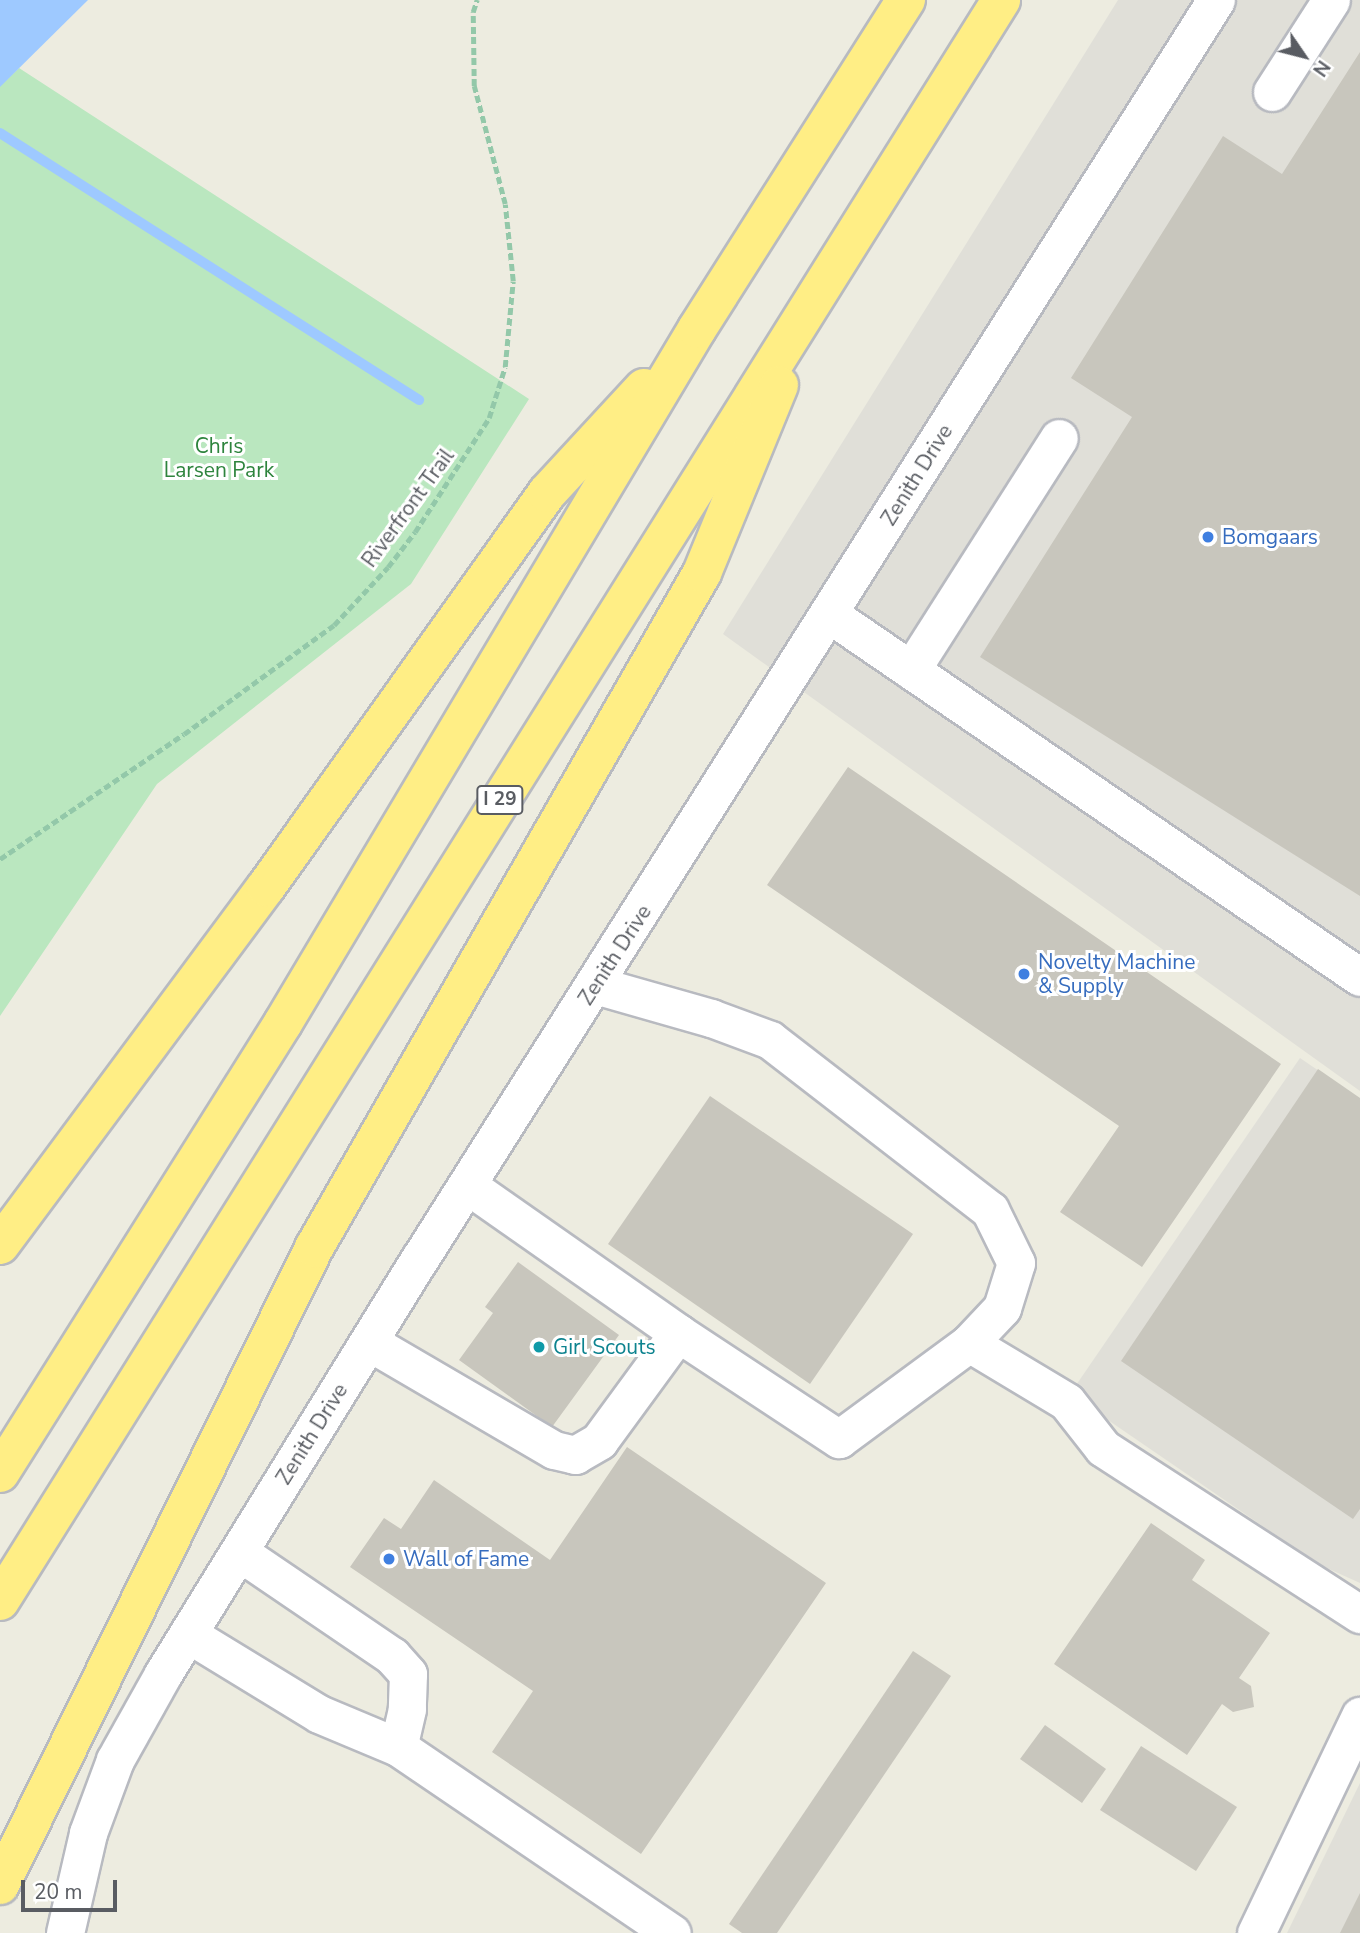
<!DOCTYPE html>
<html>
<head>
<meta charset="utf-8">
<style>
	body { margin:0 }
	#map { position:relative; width:1360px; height:1933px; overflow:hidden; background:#edece0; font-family:"Nunito Sans",sans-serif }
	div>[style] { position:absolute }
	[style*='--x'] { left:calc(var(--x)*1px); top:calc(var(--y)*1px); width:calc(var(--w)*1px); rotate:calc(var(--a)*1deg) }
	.industrial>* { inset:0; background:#e0dfd8 }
	.green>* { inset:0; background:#bae7bf }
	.water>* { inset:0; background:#9ec9ff }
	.stream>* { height:10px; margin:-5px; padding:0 5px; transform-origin:5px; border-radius:5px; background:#9ec9ff }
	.building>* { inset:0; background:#c8c6bd }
	.path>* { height:4.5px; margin-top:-2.25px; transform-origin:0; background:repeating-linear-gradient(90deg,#93c8a9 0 7px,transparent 0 10.5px) }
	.roads { filter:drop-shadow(2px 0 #b8bac0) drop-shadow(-2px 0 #b8bac0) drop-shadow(0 2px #b8bac0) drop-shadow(0 -2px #b8bac0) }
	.minor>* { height:37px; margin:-18.5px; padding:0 18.5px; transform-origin:18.5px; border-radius:18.5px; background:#fff }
	.highway>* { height:38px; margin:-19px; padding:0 19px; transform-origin:19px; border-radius:19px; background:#ffee85 }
	.dots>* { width:19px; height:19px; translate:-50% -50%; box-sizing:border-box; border:4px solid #fff; border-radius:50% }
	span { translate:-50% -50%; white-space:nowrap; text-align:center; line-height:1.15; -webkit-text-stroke:6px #fff; paint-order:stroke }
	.shield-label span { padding:2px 5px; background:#fff; border:2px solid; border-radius:5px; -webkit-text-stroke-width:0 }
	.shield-label { font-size:19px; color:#595c62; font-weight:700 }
	.park-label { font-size:21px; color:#2e843d }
	.street-label { font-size:21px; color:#595c62 }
	.shop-label { font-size:21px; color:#366cbe }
	.left { translate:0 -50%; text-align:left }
	.culture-label { font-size:21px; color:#0d838f }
	.north { position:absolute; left:1269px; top:21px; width:70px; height:70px; -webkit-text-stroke:5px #fff; paint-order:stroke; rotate:125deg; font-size:19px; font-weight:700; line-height:28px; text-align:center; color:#595c62 }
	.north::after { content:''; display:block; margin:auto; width:24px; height:32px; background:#595c62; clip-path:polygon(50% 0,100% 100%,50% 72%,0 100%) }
	.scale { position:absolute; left:21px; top:1880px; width:96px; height:32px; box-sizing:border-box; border:4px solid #595c62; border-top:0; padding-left:9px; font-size:21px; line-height:24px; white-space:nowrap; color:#595c62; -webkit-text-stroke:5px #fff; paint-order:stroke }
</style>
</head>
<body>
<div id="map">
	<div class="industrial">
		<i style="clip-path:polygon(1118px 0,1360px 0,1360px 1091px,723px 634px)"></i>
		<i style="clip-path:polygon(1300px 1058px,1360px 1099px,1360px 1583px,1318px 1564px,1070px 1394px)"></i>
		<i style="clip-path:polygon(1360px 1783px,1360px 1933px,1287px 1933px)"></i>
	</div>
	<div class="green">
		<i style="clip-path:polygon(19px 68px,529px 399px,411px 584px,157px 784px,0 1016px,0 86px)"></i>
	</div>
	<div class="water">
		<i style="clip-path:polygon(0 0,88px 0,0 87px)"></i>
	</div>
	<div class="stream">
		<i style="--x:0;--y:133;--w:497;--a:32.5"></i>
	</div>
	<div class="building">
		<i style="clip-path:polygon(1360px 52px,1360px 896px,980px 657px,1132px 417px,1071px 378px,1223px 136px,1282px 174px)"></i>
		<i style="clip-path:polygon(848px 767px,1281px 1064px,1142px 1267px,1060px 1212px,1119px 1126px,767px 885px)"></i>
		<i style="clip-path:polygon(1318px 1069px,1360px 1098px,1360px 1509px,1353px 1519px,1121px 1361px)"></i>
		<i style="clip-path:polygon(710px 1096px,913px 1234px,810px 1384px,608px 1244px)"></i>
		<i style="clip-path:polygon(518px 1262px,619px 1335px,552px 1427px,459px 1360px,493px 1313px,485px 1307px)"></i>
		<i style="clip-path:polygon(627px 1447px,826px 1583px,641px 1854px,492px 1752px,533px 1691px,350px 1567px,384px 1518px,401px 1529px,434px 1480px,550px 1560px)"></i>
		<i style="clip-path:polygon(1151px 1523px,1205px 1560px,1192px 1580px,1270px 1633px,1239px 1678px,1251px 1686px,1254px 1707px,1233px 1712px,1222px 1704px,1187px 1755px,1054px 1664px)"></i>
		<i style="clip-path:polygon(913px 1651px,951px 1676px,777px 1933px,742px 1933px,729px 1924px)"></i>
		<i style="clip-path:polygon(1045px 1725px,1106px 1769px,1082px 1803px,1020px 1759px)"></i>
		<i style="clip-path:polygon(1141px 1746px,1237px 1807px,1196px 1871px,1100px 1810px)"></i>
		<i style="clip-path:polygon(1360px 1893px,1360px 1933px,1340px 1933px)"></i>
	</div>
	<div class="path">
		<i style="--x:0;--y:859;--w:222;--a:-34.2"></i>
		<i style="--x:184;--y:734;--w:185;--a:-36"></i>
		<i style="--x:334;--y:625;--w:79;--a:-47"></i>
		<i style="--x:388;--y:567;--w:44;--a:-52.4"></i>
		<i style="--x:415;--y:532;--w:136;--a:-57"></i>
		<i style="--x:489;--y:418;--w:53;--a:-72.6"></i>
		<i style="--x:505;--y:367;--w:86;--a:-84.7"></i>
		<i style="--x:513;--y:281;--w:77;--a:-95.9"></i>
		<i style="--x:505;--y:204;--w:122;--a:-104.7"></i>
		<i style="--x:474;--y:86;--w:74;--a:-90.8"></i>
		<i style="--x:473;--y:12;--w:13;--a:-72"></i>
	</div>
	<div class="roads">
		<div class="minor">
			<i style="--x:1272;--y:92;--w:109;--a:-57.3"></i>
			<i style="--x:829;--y:614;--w:643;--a:34.36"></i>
			<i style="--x:911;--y:670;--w:275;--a:-57.5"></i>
			<i style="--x:595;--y:985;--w:121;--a:15.9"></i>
			<i style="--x:711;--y:1018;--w:63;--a:20.4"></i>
			<i style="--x:770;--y:1040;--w:278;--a:37.7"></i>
			<i style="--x:990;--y:1210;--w:59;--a:63.9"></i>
			<i style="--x:1016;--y:1263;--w:47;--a:107.3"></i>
			<i style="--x:1002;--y:1308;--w:48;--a:133.3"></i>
			<i style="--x:467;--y:1185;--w:258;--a:35"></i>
			<i style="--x:678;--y:1333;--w:193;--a:33.4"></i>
			<i style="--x:839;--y:1439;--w:162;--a:-36.4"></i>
			<i style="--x:969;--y:1343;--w:114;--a:31"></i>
			<i style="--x:1067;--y:1402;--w:58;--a:52"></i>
			<i style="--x:1103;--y:1448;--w:306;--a:32.9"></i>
			<i style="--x:369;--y:1342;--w:214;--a:30.3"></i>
			<i style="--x:554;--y:1450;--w:22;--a:13"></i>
			<i style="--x:575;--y:1455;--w:28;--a:-30"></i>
			<i style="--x:599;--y:1441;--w:134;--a:-53.8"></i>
			<i style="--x:239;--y:1552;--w:185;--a:34.2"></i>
			<i style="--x:392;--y:1656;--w:24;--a:48"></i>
			<i style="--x:408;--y:1674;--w:35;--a:92"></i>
			<i style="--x:407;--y:1709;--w:39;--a:103"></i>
			<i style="--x:398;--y:1747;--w:331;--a:34.2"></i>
			<i style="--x:188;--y:1634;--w:153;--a:31.4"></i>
			<i style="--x:319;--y:1714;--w:86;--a:22.7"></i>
			<i style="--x:65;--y:1933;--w:103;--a:-77"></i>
			<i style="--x:88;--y:1833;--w:78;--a:-69.7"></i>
			<i style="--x:115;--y:1760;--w:98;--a:-60.8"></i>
			<i style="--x:163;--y:1674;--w:487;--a:-58.3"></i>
			<i style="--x:419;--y:1260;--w:1491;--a:-57.69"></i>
			<i style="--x:1256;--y:1933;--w:241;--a:-64.4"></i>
		</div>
		<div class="highway">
			<i style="--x:0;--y:1245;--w:446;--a:-53.4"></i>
			<i style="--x:266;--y:887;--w:484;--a:-54.5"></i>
			<i style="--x:547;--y:493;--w:143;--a:-47.3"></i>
			<i style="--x:0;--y:1473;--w:532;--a:-57.83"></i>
			<i style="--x:283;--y:1023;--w:808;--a:-59.18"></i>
			<i style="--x:697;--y:329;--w:390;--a:-57.6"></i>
			<i style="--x:0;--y:1601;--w:1888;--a:-57.98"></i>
			<i style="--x:0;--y:1885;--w:710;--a:-63.76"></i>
			<i style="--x:314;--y:1248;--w:779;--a:-60.11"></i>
			<i style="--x:702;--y:573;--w:203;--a:-67.7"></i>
		</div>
	</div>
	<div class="dots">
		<i style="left:1208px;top:537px;background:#3f7fe0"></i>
		<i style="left:1024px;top:974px;background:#3f7fe0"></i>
		<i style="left:539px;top:1347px;background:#0f9aa8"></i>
		<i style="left:389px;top:1559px;background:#3f7fe0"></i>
	</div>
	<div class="shield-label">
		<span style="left:500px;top:800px">I 29</span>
	</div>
	<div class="park-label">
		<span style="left:219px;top:458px">Chris<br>Larsen Park</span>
	</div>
	<div class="street-label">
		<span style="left:917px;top:475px;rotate:-58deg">Zenith Drive</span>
		<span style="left:408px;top:508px;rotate:-54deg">Riverfront Trail</span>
		<span style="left:615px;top:955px;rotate:-57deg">Zenith Drive</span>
		<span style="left:312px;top:1434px;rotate:-58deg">Zenith Drive</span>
	</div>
	<div class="shop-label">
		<span class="left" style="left:1222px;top:537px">Bomgaars</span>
		<span class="left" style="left:1038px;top:974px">Novelty Machine<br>&amp; Supply</span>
		<span class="left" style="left:403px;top:1559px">Wall of Fame</span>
	</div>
	<div class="culture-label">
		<span class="left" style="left:553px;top:1347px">Girl Scouts</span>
	</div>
	<div class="north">N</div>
	<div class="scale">20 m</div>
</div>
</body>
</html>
